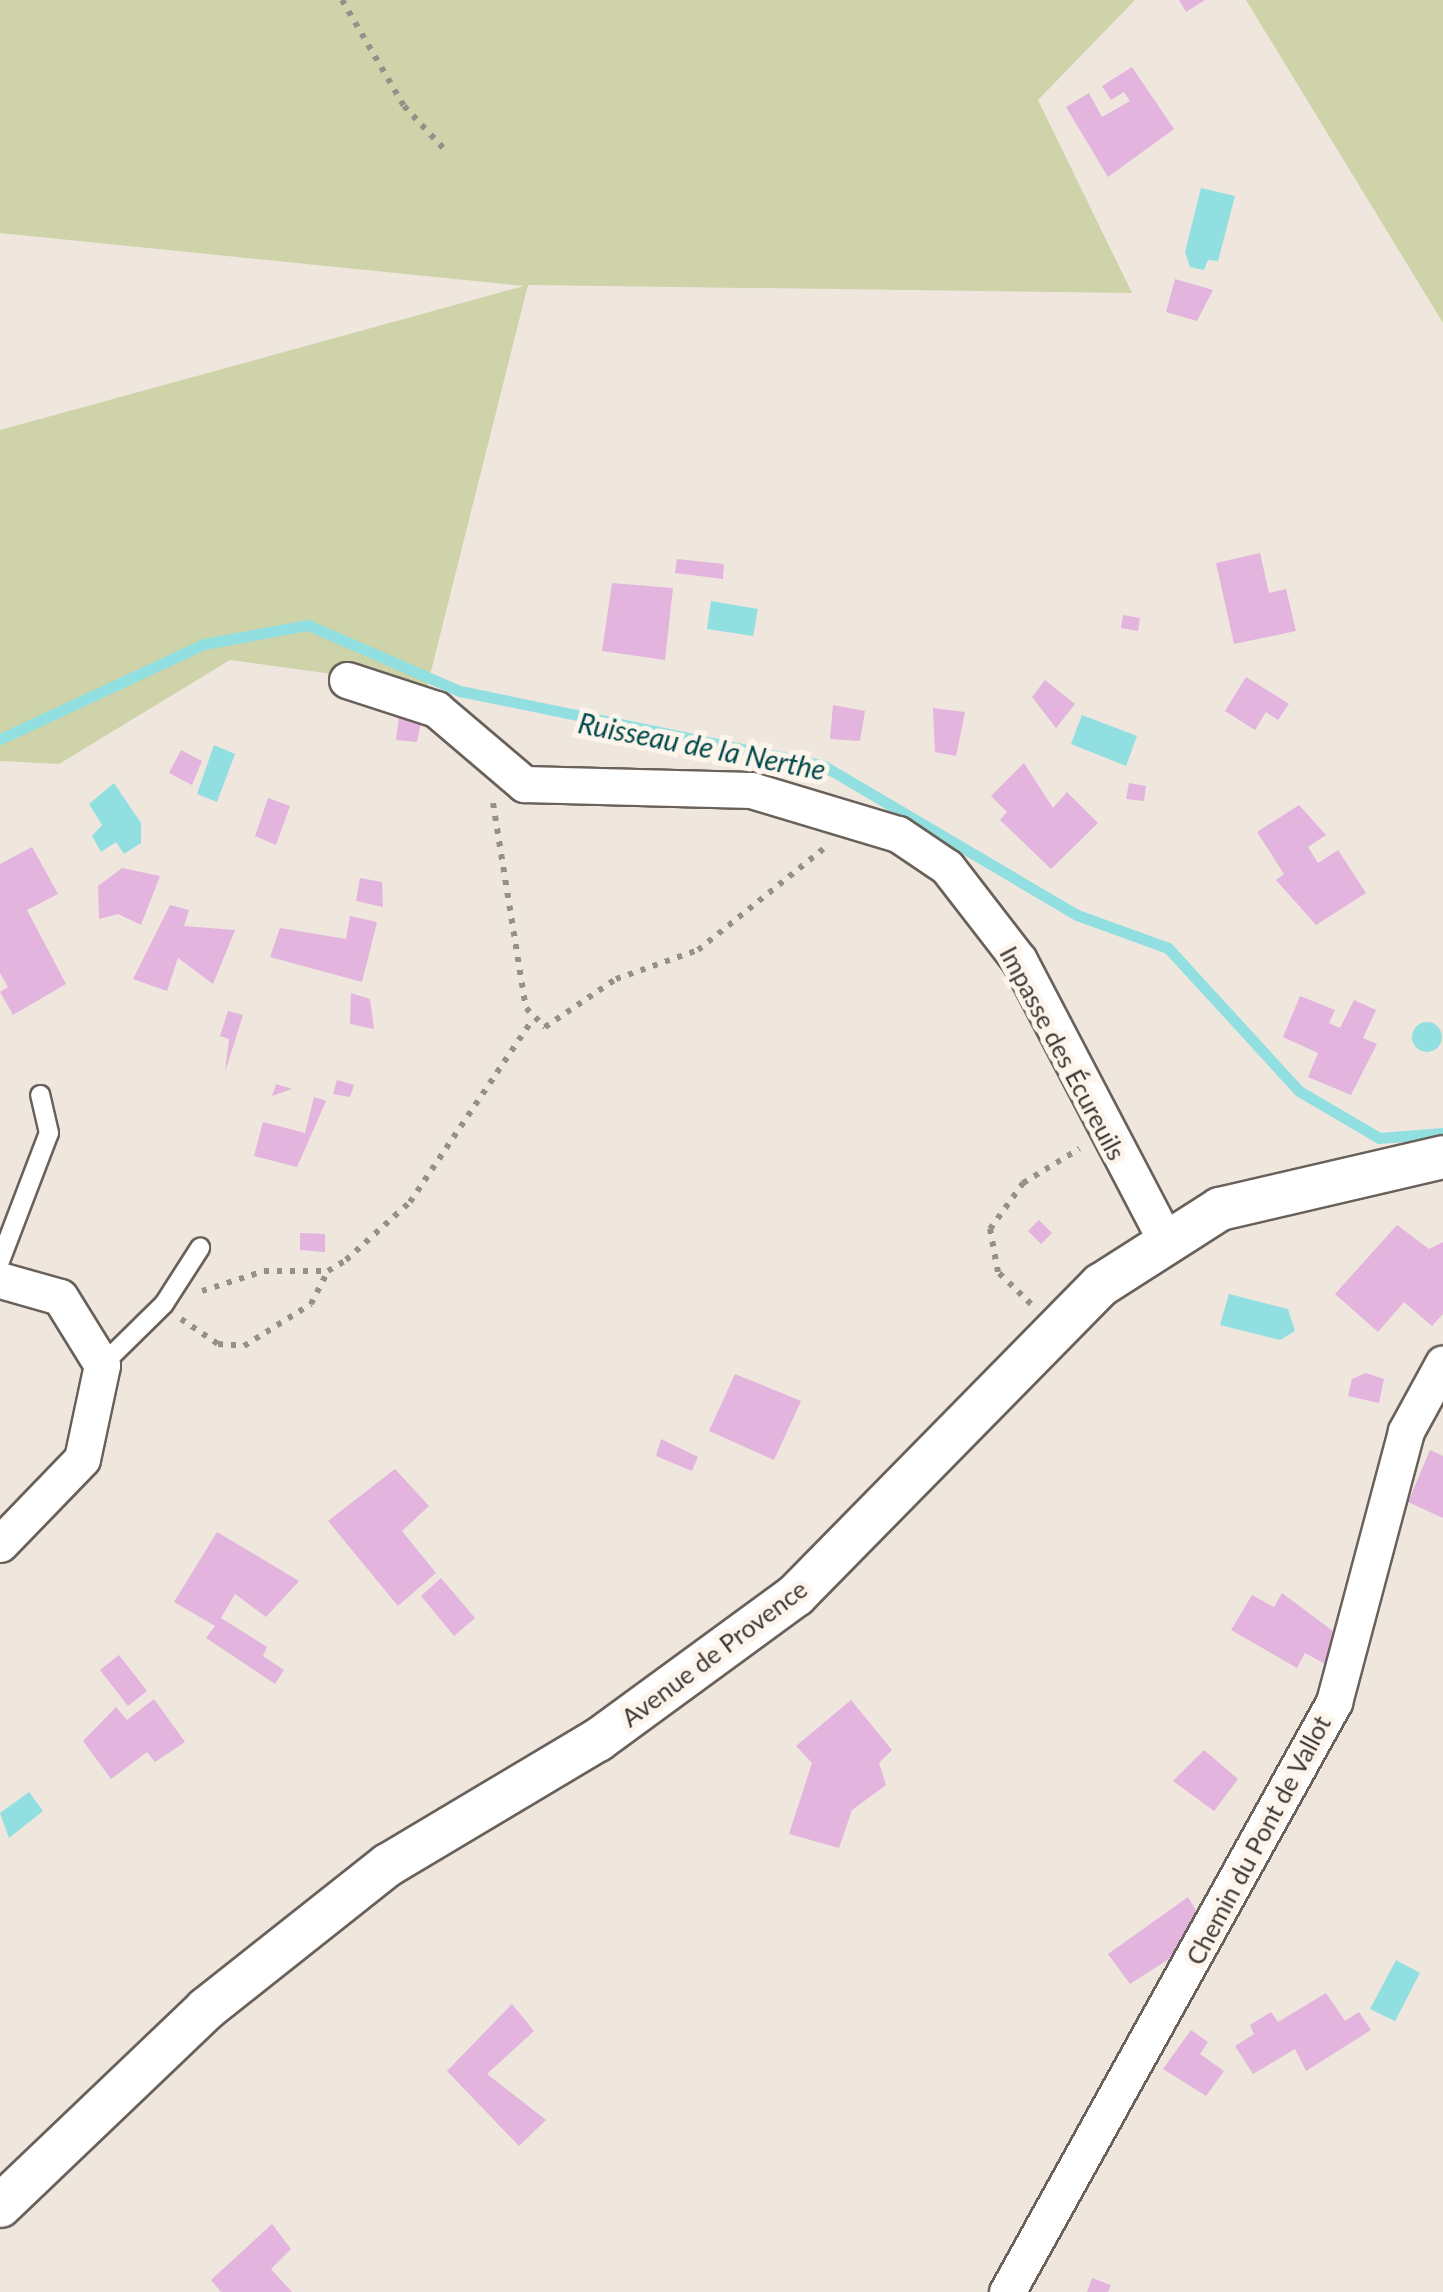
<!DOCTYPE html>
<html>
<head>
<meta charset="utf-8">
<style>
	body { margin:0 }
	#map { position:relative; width:1443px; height:2292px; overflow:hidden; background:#efe7de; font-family:Lato,sans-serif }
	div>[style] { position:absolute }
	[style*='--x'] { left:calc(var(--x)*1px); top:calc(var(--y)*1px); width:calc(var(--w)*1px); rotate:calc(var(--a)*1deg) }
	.green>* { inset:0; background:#ced3aa }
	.water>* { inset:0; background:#91dfe0 }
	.round { border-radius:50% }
	.stream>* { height:11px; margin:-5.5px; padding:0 5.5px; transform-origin:5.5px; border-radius:5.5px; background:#91dfe0 }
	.building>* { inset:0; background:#e2b4de }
	.path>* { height:6px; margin-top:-3px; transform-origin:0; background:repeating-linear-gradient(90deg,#96908a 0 5px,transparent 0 13px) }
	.roads { filter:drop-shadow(2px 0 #69615a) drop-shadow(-2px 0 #69615a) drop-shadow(0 2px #69615a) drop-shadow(0 -2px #69615a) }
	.service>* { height:18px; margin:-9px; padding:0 9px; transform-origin:9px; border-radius:9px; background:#fff }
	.minor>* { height:35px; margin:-17.5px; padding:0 17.5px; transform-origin:17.5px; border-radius:17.5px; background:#fff }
	.tertiary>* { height:42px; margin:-21px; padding:0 21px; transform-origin:21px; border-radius:21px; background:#fff }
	span { translate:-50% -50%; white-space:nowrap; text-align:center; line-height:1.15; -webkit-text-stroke:10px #fdf4eb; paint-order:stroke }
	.street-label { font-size:25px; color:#3d3936 }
	.water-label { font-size:28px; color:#004a4b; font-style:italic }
</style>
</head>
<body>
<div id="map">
	<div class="green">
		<i style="clip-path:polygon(0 0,1135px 0,1038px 100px,1132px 293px,528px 285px,427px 687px,230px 660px,59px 764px,0 761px,0 430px,524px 286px,0 233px)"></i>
		<i style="clip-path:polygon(1246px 0,1443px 0,1443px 323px)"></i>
	</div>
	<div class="water">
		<i style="clip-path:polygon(1201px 188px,1235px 196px,1218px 261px,1208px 260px,1204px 270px,1190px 267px,1185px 252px)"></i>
		<i style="clip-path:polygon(711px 601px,758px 609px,753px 636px,707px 629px)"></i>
		<i style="clip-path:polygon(1082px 715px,1137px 736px,1126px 766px,1071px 744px)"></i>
		<i style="clip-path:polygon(214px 745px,235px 754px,217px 802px,197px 794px)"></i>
		<i style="clip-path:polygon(114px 783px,141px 823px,141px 843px,124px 854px,116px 842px,101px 852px,92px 836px,102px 825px,89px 804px)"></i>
		<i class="round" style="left:1412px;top:1022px;width:30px;height:30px"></i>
		<i style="clip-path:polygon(1229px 1294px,1288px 1309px,1295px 1331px,1280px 1340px,1220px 1325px)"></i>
		<i style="clip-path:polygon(29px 1792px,43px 1811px,9px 1838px,0 1813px)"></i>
		<i style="clip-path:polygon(1396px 1960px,1420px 1973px,1395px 2021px,1370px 2009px)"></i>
	</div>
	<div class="stream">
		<i style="--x:0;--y:739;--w:225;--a:-25"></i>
		<i style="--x:204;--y:644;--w:106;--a:-10.4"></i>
		<i style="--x:308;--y:625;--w:166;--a:23.5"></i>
		<i style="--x:460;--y:691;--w:372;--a:11.6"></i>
		<i style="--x:824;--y:766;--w:294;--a:30.5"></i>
		<i style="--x:1077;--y:915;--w:97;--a:19.9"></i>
		<i style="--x:1168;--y:948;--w:194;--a:47.5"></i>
		<i style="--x:1299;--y:1091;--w:93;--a:30.4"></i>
		<i style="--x:1379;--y:1138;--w:64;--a:-4.5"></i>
	</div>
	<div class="building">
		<i style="clip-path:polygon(1179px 0,1205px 0,1186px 12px)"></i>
		<i style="clip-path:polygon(1132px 67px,1174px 129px,1108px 177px,1066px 107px,1089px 93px,1102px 117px,1130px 101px,1124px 92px,1111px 100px,1102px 86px)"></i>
		<i style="clip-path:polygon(1175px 279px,1213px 290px,1197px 321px,1166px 312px)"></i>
		<i style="clip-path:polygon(1260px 553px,1269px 593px,1286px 589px,1296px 631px,1234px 644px,1216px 563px)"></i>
		<i style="clip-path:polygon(677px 559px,724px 564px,723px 579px,675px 573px)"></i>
		<i style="clip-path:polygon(612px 583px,673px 588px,665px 660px,602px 651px)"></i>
		<i style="clip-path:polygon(1123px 615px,1140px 618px,1138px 631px,1121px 628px)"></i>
		<i style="clip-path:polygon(1246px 677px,1289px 704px,1278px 720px,1266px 712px,1255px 730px,1225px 711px)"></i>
		<i style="clip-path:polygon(1045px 680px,1075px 704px,1056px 728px,1032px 697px)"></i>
		<i style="clip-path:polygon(833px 705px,865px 711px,860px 741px,830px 739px)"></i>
		<i style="clip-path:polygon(933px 708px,965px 712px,956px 756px,935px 752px)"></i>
		<i style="clip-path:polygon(399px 716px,422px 718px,417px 742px,396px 740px)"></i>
		<i style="clip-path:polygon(181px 750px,202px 761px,192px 785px,169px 773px)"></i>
		<i style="clip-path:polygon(1024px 763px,1053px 808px,1067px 792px,1098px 823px,1051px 869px,1000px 820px,1007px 812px,991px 796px)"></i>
		<i style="clip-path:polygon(1129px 783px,1146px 786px,1144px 801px,1126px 799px)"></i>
		<i style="clip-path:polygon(268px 798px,290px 806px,276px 845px,255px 836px)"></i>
		<i style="clip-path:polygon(1299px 805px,1326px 835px,1308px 847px,1318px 863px,1338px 850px,1366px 893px,1316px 925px,1276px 880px,1284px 874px,1257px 832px)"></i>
		<i style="clip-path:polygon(32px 847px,58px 894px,27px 910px,66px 984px,13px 1015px,0 992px,8px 987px,0 973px,0 864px)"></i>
		<i style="clip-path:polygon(122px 868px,160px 876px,141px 925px,118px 914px,99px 919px,98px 886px)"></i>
		<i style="clip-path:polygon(360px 878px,382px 882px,383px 907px,356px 901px)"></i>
		<i style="clip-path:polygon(170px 905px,189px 910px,184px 926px,235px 930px,213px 984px,178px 958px,167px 991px,133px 979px)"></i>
		<i style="clip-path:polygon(350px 916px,377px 922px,362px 982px,270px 957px,280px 928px,346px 939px)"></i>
		<i style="clip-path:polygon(351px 993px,370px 999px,374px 1029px,350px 1024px)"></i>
		<i style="clip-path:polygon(1300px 996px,1335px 1010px,1329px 1023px,1340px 1028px,1354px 1000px,1376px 1010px,1363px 1038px,1377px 1044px,1351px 1095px,1308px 1077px,1318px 1053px,1283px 1037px)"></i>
		<i style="clip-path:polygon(228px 1011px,243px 1015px,225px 1072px,229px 1039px,220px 1036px)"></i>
		<i style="clip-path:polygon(337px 1080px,354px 1085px,350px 1097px,333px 1094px)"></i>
		<i style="clip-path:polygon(276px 1084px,292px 1089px,272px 1096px)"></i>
		<i style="clip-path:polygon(314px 1097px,326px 1101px,297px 1167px,254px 1156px,263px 1122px,305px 1133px)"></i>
		<i style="clip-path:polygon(1039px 1220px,1052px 1233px,1041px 1244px,1028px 1231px)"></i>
		<i style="clip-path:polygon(1397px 1225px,1429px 1249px,1443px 1242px,1443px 1314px,1432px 1326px,1404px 1302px,1378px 1332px,1335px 1294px)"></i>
		<i style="clip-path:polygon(300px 1233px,325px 1234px,325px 1252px,300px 1250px)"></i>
		<i style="clip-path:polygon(1366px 1373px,1384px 1379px,1379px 1403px,1348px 1396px,1352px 1379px)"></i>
		<i style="clip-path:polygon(735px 1374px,801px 1401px,774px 1460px,709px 1431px)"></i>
		<i style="clip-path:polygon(661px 1439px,698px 1457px,692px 1471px,656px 1456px)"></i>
		<i style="clip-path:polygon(1430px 1450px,1443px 1456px,1443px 1518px,1408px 1502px)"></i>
		<i style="clip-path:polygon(395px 1469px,429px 1506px,402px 1531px,436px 1573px,398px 1606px,328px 1521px)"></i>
		<i style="clip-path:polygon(217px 1532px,299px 1581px,266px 1617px,235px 1594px,221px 1618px,267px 1647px,263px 1656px,284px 1670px,275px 1684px,206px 1638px,215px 1626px,174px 1602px)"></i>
		<i style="clip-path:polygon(441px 1578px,475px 1618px,454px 1636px,421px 1596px)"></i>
		<i style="clip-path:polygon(1282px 1593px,1349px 1643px,1334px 1669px,1305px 1653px,1297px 1668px,1231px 1630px,1252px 1595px,1274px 1607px)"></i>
		<i style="clip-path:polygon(119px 1655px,147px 1691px,128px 1706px,100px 1670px)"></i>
		<i style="clip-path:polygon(154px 1699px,185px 1742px,155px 1762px,147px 1752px,111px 1779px,83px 1741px,116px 1707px,127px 1720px)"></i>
		<i style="clip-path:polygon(851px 1700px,892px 1750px,879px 1763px,886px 1785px,852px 1810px,839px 1848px,789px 1834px,812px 1763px,796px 1746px)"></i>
		<i style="clip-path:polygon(1204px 1750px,1238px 1779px,1214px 1811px,1173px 1781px)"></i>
		<i style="clip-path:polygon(1188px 1897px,1204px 1924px,1194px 1943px,1130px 1984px,1108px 1954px)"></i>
		<i style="clip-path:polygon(1326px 1993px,1345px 2021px,1359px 2012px,1371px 2030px,1306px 2071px,1295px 2049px,1253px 2074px,1235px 2046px,1254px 2034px,1250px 2025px,1271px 2012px,1278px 2022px)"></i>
		<i style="clip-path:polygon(512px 2004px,534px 2031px,487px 2074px,546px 2120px,519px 2146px,447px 2071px)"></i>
		<i style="clip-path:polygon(1191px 2030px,1208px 2042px,1200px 2054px,1224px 2071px,1206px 2096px,1163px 2069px)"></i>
		<i style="clip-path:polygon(272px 2224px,291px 2249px,271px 2269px,292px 2292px,221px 2292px,211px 2280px)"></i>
		<i style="clip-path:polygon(1092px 2278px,1111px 2285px,1108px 2292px,1087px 2292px)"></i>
	</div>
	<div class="path">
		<i style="--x:342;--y:0;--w:123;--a:59.7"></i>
		<i style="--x:404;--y:106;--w:60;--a:47"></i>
		<i style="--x:493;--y:803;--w:208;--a:80.9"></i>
		<i style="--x:526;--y:1008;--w:27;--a:45"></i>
		<i style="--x:545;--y:1027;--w:86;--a:-34.1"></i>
		<i style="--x:616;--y:979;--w:87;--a:-19.5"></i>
		<i style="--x:698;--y:950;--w:161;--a:-38.9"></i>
		<i style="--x:202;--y:1291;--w:65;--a:-17.9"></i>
		<i style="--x:264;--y:1271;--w:64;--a:0"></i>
		<i style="--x:328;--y:1271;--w:21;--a:-31"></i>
		<i style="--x:346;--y:1260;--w:86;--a:-42.2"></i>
		<i style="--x:410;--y:1202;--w:217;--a:-56.1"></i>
		<i style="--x:1031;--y:1304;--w:46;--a:-135.9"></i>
		<i style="--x:998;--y:1272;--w:44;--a:-100.5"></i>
		<i style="--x:990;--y:1229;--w:57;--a:-54.3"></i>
		<i style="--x:1023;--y:1183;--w:66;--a:-31.3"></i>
		<i style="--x:181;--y:1319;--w:45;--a:34"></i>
		<i style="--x:218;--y:1344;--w:26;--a:4"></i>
		<i style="--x:244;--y:1346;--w:79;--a:-32.1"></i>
		<i style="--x:311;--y:1304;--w:37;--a:-63"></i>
	</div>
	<div class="roads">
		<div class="service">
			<i style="--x:0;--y:1261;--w:137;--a:-69.1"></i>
			<i style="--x:49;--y:1133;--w:39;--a:-103"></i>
			<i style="--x:102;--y:1365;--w:87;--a:-44.5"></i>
			<i style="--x:164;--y:1304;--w:67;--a:-57.3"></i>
		</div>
		<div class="minor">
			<i style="--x:347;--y:680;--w:94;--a:18"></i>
			<i style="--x:436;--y:709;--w:116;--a:40.4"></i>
			<i style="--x:524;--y:784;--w:227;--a:1.5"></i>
			<i style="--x:751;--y:790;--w:153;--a:16.7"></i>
			<i style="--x:898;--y:834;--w:59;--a:34"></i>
			<i style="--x:947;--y:867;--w:118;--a:52.3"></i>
			<i style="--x:1019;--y:960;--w:315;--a:62.4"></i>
			<i style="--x:0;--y:1280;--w:62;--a:15.8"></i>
			<i style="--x:60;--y:1297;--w:80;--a:58.3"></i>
			<i style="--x:102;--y:1365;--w:96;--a:102"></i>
			<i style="--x:82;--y:1459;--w:118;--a:134"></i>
			<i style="--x:1007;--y:2292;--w:675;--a:-61"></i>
			<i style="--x:1334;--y:1702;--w:280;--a:-75.1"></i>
			<i style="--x:1406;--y:1431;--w:77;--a:-61.4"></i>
		</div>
		<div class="tertiary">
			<i style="--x:0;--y:2206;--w:285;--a:-43.7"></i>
			<i style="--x:206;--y:2009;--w:232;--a:-38.4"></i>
			<i style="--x:388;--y:1865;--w:244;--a:-30.8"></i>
			<i style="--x:598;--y:1740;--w:245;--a:-36.2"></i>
			<i style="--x:796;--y:1595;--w:435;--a:-45.5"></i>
			<i style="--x:1101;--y:1285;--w:141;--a:-32.6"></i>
			<i style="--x:1220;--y:1209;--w:229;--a:-13.1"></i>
		</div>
	</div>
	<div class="street-label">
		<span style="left:1063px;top:1053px;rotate:62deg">Impasse des Écureuils</span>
		<span style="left:714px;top:1653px;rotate:-37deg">Avenue de Provence</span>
		<span style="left:1258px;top:1840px;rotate:-62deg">Chemin du Pont de Vallot</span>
	</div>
	<div class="water-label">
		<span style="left:702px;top:746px;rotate:11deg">Ruisseau de la Nerthe</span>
	</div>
</div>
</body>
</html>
